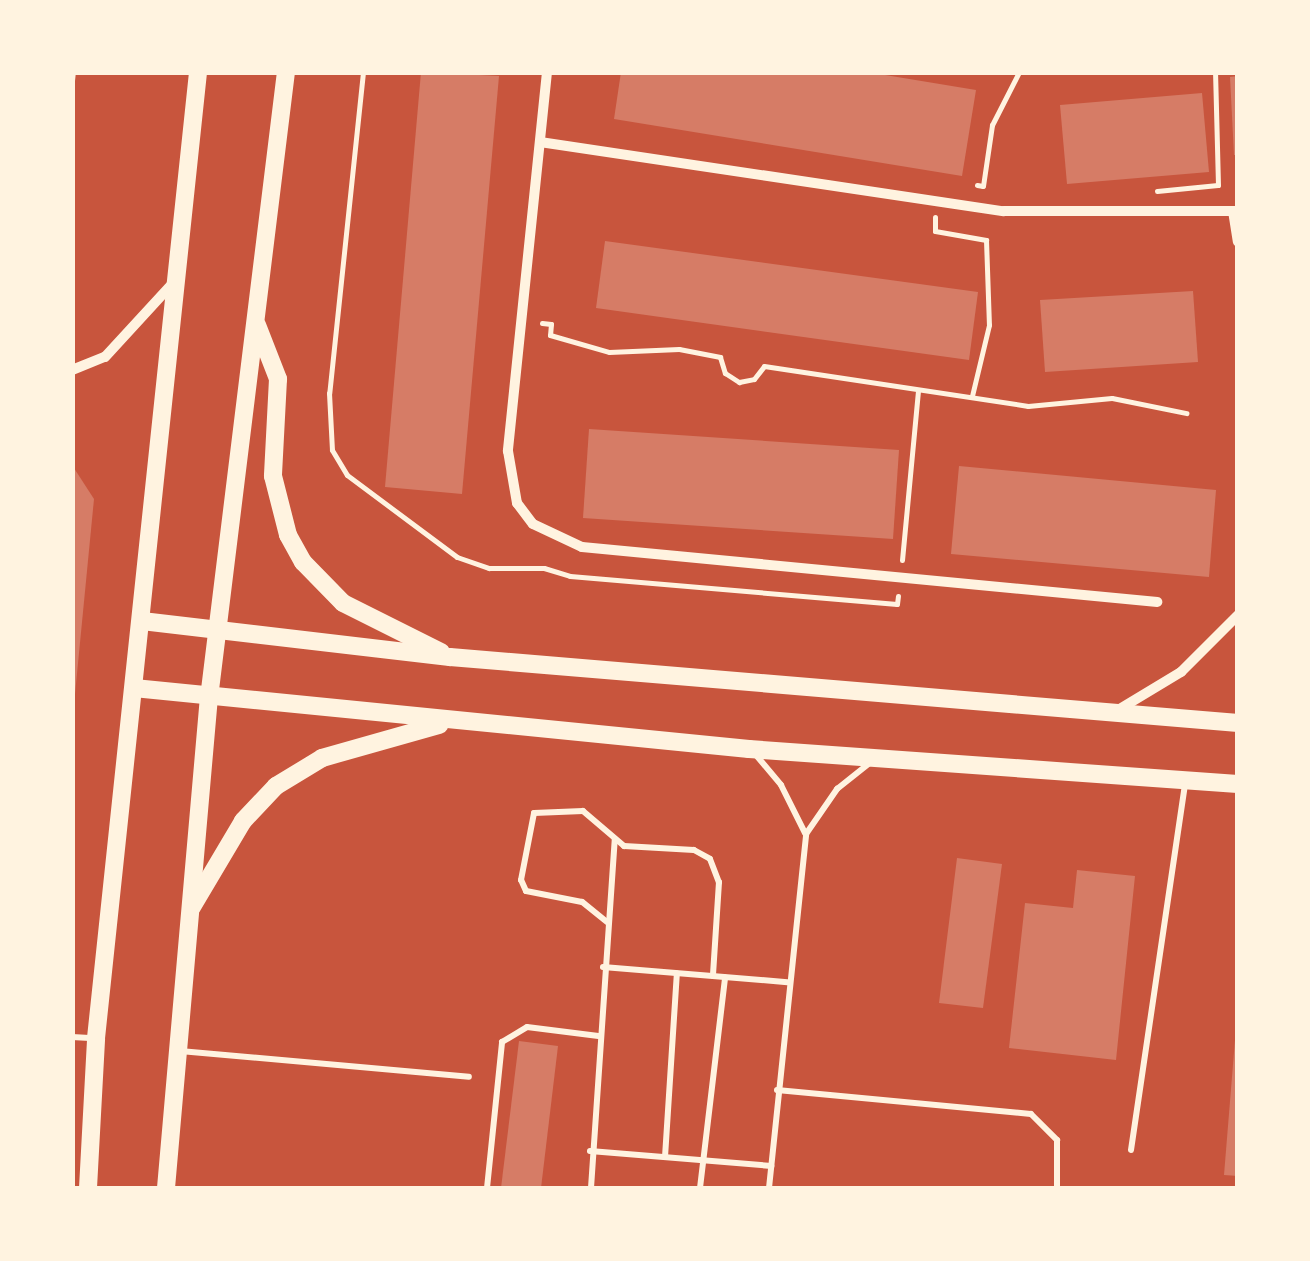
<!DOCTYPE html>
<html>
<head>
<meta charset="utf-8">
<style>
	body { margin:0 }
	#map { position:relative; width:1310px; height:1261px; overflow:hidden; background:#c8553d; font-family:Cabin,sans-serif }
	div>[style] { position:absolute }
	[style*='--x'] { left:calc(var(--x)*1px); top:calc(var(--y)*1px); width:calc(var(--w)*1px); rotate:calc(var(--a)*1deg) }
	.building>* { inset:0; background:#d67c66 }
	.path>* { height:5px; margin:-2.5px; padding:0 2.5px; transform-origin:2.5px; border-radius:2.5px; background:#fff3e0 }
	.service>* { height:6px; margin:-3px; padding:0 3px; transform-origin:3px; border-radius:3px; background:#fff3e0 }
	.minor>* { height:10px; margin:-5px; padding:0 5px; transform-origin:5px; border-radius:5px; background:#fff3e0 }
	.tertiary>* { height:18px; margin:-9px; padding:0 9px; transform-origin:9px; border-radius:9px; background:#fff3e0 }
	span { translate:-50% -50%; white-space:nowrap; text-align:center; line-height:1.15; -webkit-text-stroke:10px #fff3e0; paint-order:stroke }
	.frame { position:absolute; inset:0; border:75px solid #fff3e0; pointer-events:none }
</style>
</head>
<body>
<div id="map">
	<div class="building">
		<i style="clip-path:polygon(421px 72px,499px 76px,462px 494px,385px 487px)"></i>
		<i style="clip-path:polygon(621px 72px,867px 72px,976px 90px,962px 176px,614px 119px)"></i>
		<i style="clip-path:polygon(1238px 76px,1238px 155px,1234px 155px,1230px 77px)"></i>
		<i style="clip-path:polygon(1202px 93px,1209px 172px,1067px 184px,1060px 105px)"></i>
		<i style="clip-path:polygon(605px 241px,978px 292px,969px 360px,596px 308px)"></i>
		<i style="clip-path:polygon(1193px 291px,1198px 362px,1045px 372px,1040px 300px)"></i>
		<i style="clip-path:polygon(589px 429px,899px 450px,893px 539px,583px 518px)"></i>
		<i style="clip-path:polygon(72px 465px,94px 499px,75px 694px,72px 693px)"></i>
		<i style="clip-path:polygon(959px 466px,1216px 490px,1209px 577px,951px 554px)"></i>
		<i style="clip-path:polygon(957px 858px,1002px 864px,983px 1008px,939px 1003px)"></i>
		<i style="clip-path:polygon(1077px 870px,1135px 876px,1116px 1060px,1009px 1048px,1025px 903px,1073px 908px)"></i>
		<i style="clip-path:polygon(1235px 1040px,1238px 1040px,1238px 1176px,1224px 1175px)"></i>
		<i style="clip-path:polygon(519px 1041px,558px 1046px,541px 1188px,501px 1188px)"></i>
	</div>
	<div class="path">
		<i style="--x:363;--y:72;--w:323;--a:96"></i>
		<i style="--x:329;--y:393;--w:57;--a:87"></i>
		<i style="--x:332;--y:450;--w:29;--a:59"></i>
		<i style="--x:347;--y:475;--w:137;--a:36.7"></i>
		<i style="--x:457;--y:557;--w:34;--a:19"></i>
		<i style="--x:489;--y:568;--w:55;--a:0"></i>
		<i style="--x:544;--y:568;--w:27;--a:17"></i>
		<i style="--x:570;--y:576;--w:328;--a:4.9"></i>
		<i style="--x:897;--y:604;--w:8;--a:-83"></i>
		<i style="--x:977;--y:185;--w:6;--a:9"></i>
		<i style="--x:983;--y:186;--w:62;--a:-81.6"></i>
		<i style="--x:992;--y:125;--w:59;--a:-63"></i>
		<i style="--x:1157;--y:191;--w:61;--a:-5.6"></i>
		<i style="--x:1218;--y:185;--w:113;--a:-91.5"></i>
		<i style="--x:935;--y:217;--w:14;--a:90"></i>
		<i style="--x:935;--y:231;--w:52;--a:10"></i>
		<i style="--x:986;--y:240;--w:85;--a:88"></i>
		<i style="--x:989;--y:325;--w:73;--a:103.5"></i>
		<i style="--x:542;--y:323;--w:9;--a:6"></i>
		<i style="--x:551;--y:324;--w:11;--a:95"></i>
		<i style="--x:550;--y:335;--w:61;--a:16.1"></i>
		<i style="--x:609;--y:352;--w:70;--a:-2.5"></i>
		<i style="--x:679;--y:349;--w:42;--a:11"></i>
		<i style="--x:720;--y:357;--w:17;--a:73"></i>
		<i style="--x:725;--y:373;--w:17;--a:33"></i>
		<i style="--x:739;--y:382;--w:15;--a:-11"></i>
		<i style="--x:754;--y:379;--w:16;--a:-52"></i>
		<i style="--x:764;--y:366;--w:267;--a:8.6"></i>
		<i style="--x:1028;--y:406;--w:84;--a:-5.4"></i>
		<i style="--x:1112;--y:398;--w:76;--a:11.5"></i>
		<i style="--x:902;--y:560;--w:170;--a:-84.6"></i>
	</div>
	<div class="service">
		<i style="--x:72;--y:81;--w:9;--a:-84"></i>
		<i style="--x:756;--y:755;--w:39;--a:50"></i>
		<i style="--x:781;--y:785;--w:54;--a:63.4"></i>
		<i style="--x:607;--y:922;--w:32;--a:-141"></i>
		<i style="--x:582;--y:902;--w:57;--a:-168.9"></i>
		<i style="--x:526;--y:891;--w:12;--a:-114"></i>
		<i style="--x:521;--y:880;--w:68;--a:-79"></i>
		<i style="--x:534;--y:813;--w:49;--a:-2.3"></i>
		<i style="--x:583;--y:811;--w:54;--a:40.5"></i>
		<i style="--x:624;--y:846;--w:70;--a:3.3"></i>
		<i style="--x:694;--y:850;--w:18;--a:29"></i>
		<i style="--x:710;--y:859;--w:25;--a:69"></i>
		<i style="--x:719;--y:882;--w:94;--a:93.7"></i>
		<i style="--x:603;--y:967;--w:185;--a:4.7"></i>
		<i style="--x:72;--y:1037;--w:22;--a:3"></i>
		<i style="--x:180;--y:1051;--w:290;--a:5.1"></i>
		<i style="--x:777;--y:1090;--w:255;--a:5.4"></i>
		<i style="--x:1031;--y:1114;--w:37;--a:45"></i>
		<i style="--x:1057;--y:1140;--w:48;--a:90"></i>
		<i style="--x:1131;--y:1150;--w:370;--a:-81.6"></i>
		<i style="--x:590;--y:1151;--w:182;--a:4.7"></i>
		<i style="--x:665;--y:1157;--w:184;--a:-86.3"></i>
		<i style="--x:487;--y:1188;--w:147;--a:-84.1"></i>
		<i style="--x:502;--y:1042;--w:29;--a:-31"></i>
		<i style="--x:527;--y:1027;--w:72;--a:7.2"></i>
		<i style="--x:591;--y:1188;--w:349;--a:-86.1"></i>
		<i style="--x:700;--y:1188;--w:212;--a:-83.2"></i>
		<i style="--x:769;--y:1188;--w:356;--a:-84"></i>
		<i style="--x:806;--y:834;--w:55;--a:-55.4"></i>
		<i style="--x:837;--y:789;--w:43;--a:-38.5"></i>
	</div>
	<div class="minor">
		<i style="--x:547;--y:72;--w:381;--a:95.9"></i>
		<i style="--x:508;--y:451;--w:53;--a:80.2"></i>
		<i style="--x:517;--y:503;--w:26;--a:53"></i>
		<i style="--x:533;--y:524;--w:54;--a:25.1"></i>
		<i style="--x:582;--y:547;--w:578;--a:5.46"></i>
		<i style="--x:540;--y:142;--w:469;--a:8.5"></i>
		<i style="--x:1004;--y:211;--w:234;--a:0"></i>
		<i style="--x:1233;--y:211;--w:31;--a:81"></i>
		<i style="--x:72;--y:370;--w:35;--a:-22"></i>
		<i style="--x:105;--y:357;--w:103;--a:-47.4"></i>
		<i style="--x:1118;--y:710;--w:74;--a:-31.1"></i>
		<i style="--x:1181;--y:672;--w:81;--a:-45"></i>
	</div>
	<div class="tertiary">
		<i style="--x:257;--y:325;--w:58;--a:68.7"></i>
		<i style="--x:278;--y:379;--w:97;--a:93"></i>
		<i style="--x:273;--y:476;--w:61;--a:75.7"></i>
		<i style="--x:288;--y:535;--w:31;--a:61"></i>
		<i style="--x:303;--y:562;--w:57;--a:45.7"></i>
		<i style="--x:343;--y:603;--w:110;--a:26.6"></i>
		<i style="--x:142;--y:621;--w:310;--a:6.7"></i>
		<i style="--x:450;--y:657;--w:791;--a:4.79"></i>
		<i style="--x:134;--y:688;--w:618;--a:5.66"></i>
		<i style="--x:749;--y:749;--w:490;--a:4.1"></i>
		<i style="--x:192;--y:907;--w:100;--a:-59.3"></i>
		<i style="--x:243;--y:821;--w:48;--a:-46.7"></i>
		<i style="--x:276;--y:786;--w:54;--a:-31.3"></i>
		<i style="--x:322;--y:758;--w:122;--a:-15.8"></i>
		<i style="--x:88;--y:1188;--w:150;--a:-86.9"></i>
		<i style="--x:96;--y:1038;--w:971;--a:-83.97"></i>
		<i style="--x:166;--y:1188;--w:492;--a:-85"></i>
		<i style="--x:209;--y:698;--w:631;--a:-82.99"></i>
	</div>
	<div class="frame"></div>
</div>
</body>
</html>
